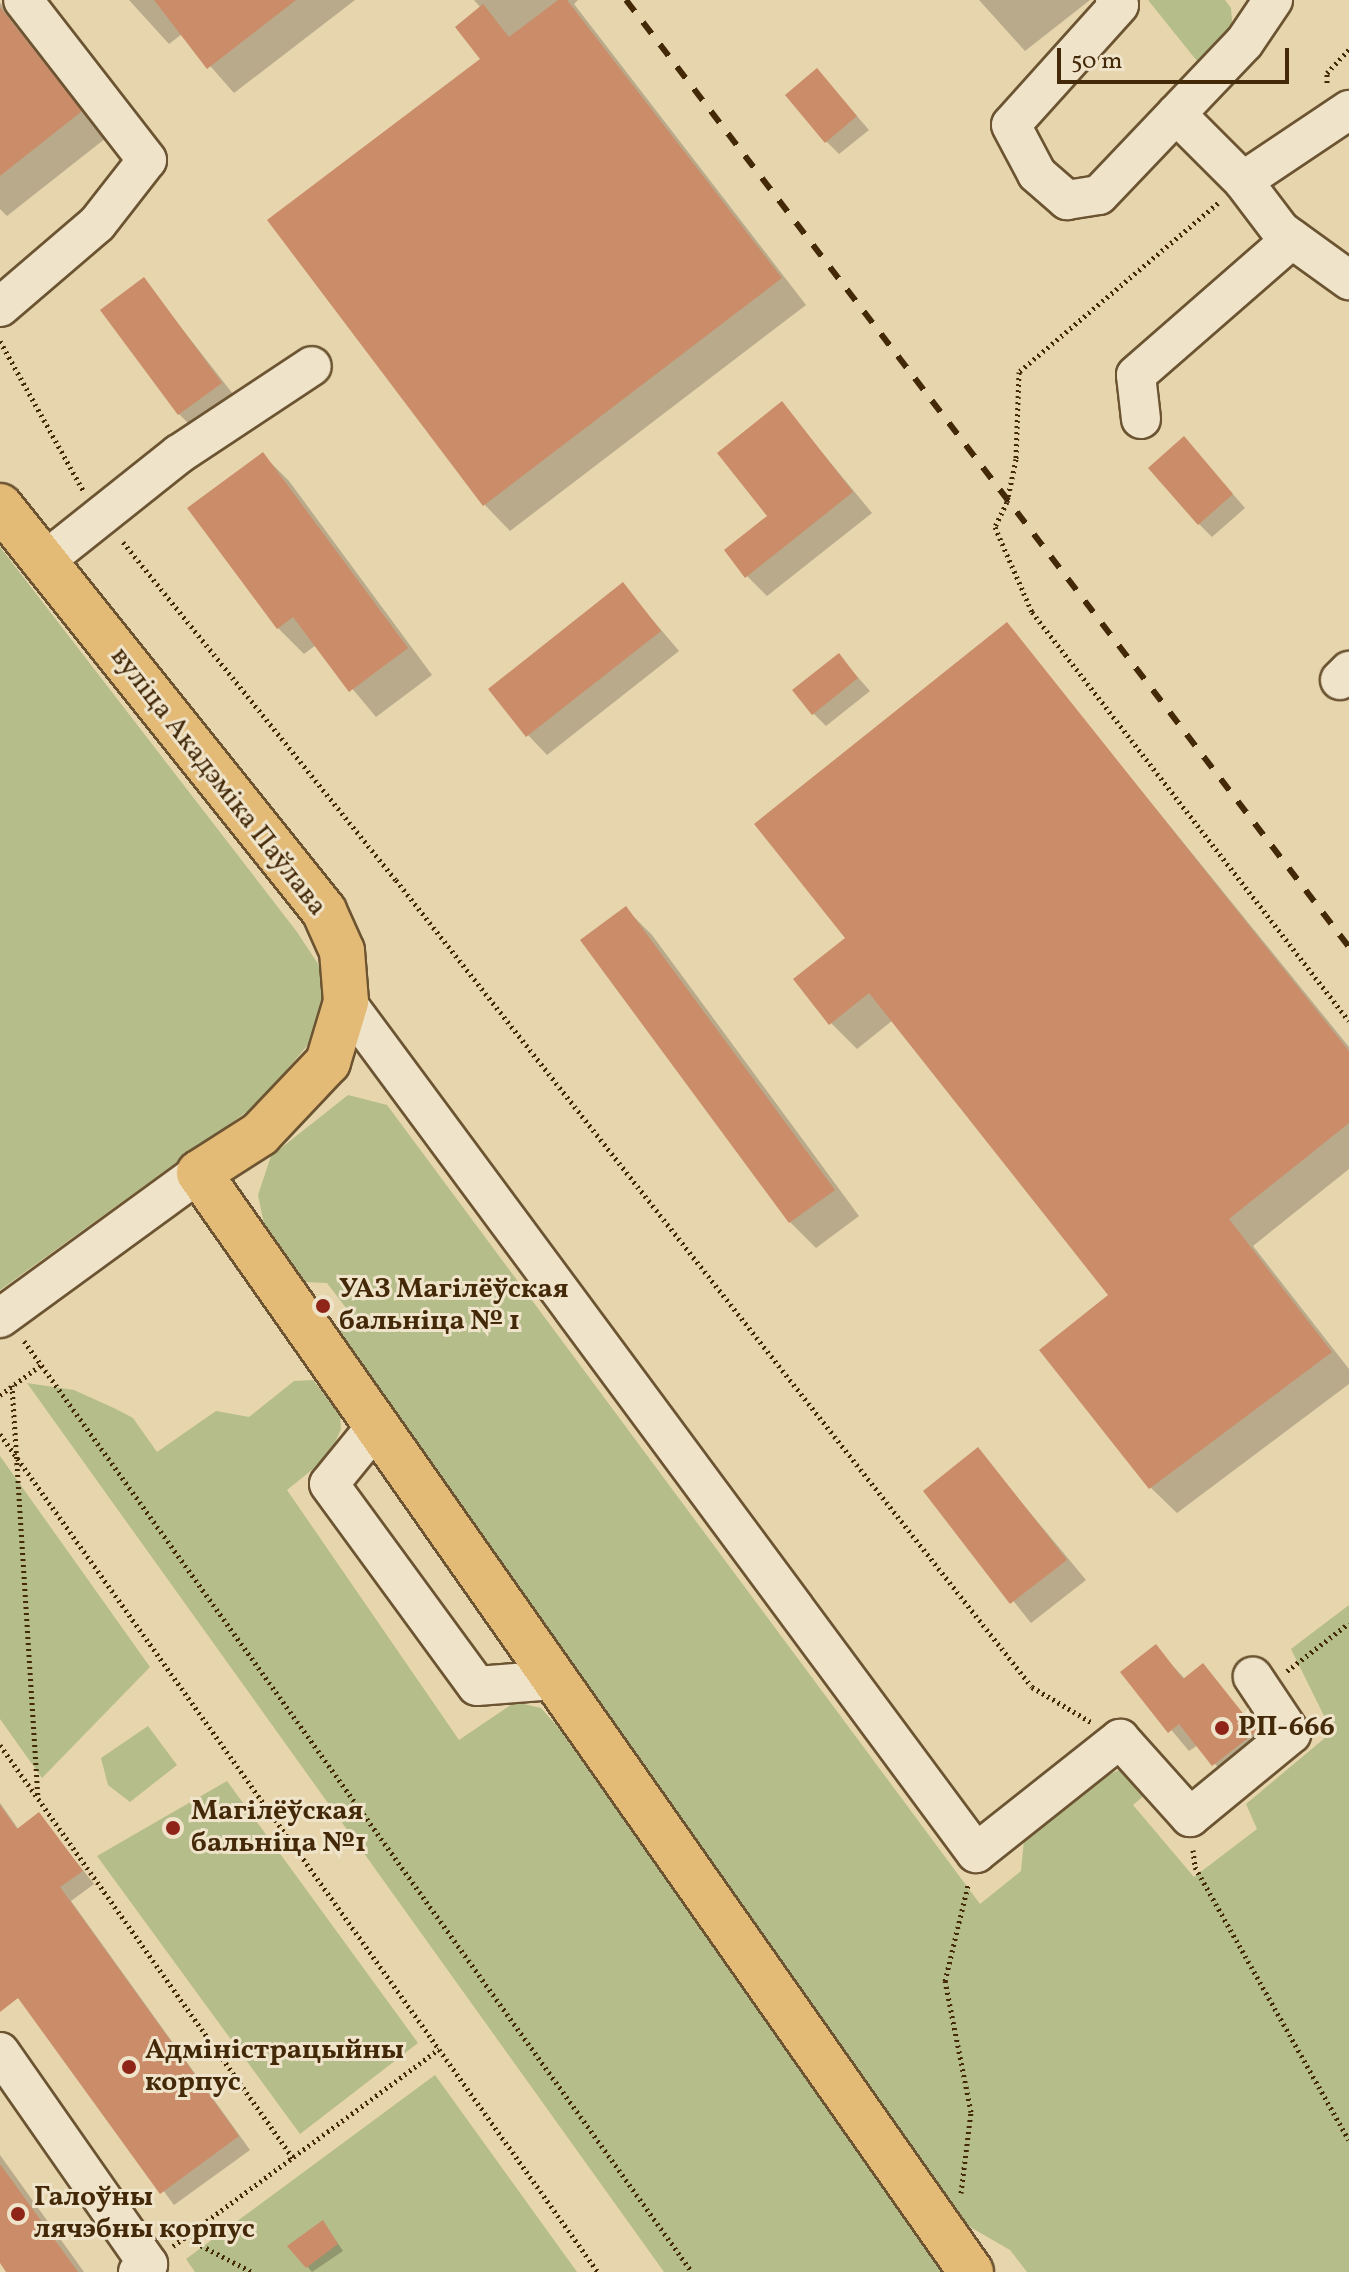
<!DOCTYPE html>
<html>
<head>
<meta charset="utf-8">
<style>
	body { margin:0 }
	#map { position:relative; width:1349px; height:2272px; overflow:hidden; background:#e6d5ad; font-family:Vollkorn,serif }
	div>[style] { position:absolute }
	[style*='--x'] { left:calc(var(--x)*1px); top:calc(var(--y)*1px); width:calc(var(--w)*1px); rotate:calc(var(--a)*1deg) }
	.green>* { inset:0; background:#b5bd8a }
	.shadow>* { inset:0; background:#0003 }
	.building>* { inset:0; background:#cb8c69 }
	.path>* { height:5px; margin-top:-2.5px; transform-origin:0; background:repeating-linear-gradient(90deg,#442909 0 2px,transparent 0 6px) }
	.roads { filter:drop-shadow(2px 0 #6c5432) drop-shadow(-2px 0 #6c5432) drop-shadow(0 2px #6c5432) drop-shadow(0 -2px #6c5432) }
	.minor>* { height:38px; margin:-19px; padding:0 19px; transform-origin:19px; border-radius:19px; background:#efe4ca }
	.major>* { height:44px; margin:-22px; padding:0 22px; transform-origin:22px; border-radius:22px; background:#e3ba76 }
	.rail>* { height:6px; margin-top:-3px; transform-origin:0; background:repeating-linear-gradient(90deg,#442909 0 14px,transparent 0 28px) }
	.dots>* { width:22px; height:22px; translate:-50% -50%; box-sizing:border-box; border:4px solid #efe4ca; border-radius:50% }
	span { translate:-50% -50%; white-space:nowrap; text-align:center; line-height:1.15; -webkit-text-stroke:6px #efe4ca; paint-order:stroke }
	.street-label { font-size:28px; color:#442909 }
	.poi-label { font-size:28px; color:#442909; font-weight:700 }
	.left { translate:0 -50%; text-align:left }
	.scale { position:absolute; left:1057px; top:48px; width:232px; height:36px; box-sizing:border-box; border:4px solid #442909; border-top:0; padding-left:10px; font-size:24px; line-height:28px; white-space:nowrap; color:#442909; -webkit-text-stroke:6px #efe4ca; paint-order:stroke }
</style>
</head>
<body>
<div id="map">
	<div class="green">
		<i style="clip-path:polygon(1148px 0,1225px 0,1231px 8px,1233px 31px,1201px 66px)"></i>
		<i style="clip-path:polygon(0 547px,297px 932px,322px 970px,325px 988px,311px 1041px,260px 1102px,0 1290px)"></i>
		<i style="clip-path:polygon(348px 1095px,387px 1105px,980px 1904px,1021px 1871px,1024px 1840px,1099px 1779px,1124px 1768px,1153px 1788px,1133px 1805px,1194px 1877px,1257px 1829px,1246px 1804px,1332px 1732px,1291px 1649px,1349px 1605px,1349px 2272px,1027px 2272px,1010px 2250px,958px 2220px,337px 1334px,353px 1317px,327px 1283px,303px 1282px,265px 1229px,258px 1195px,271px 1156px)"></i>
		<i style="clip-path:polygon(313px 1380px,340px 1415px,341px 1429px,329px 1456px,287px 1490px,459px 1740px,515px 1702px,541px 1708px,557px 1726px,945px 2272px,664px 2272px,27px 1383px,74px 1390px,116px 1409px,133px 1418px,157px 1452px,216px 1411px,249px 1417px,294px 1381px)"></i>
		<i style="clip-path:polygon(0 1456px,150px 1667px,42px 1778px,0 1719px)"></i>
		<i style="clip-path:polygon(148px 1726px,177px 1765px,130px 1802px,108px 1785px,101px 1758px)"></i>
		<i style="clip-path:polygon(227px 1781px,418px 2043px,300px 2134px,97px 1856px)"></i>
		<i style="clip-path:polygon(435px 2075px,577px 2272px,195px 2272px,186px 2259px)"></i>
	</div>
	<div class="shadow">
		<i style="clip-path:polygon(129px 0,355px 0,234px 93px,182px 34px,169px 44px)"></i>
		<i style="clip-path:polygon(474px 0,578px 0,574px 4px,806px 305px,510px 531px,485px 505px,270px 221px,483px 59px,481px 8px)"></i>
		<i style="clip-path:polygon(979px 0,1090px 0,1025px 51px)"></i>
		<i style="clip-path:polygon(0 3px,106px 138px,7px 216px,0 209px)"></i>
		<i style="clip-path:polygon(817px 70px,869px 130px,839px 154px,826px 141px)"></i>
		<i style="clip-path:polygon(144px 280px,240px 403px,199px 434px,179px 414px)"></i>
		<i style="clip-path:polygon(782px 404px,872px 513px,767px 596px,747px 576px,770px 516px)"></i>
		<i style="clip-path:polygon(1196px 452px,1245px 508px,1212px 537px,1199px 524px)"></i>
		<i style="clip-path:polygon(263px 455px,289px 481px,432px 675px,376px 717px,316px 645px,304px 654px,278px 628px)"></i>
		<i style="clip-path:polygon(623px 585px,679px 651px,547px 755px,528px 735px)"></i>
		<i style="clip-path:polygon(1007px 625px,1349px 1047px,1349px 1169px,1253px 1246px,1349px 1369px,1349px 1384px,1177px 1513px,1151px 1488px,1111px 1295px,893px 1020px,857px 1049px,831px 1023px,847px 938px)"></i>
		<i style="clip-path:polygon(839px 656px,870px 691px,826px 726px,813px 713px)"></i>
		<i style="clip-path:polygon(626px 909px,652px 935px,859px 1216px,816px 1248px,790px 1222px)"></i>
		<i style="clip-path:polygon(978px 1450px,1086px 1580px,1031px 1623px,926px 1491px)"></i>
		<i style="clip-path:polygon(1155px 1647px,1186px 1680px,1203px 1666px,1275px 1752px,1233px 1784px,1198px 1745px,1189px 1751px,1123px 1672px)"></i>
		<i style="clip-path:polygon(0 1803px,19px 1830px,39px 1815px,94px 1884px,71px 1901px,250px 2150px,174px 2205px,0 1969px)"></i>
		<i style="clip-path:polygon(0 2155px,84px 2272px,9px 2272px,0 2260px)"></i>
		<i style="clip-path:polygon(323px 2222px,343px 2251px,312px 2272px,290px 2246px)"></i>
	</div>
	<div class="building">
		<i style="clip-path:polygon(154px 0,296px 0,207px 69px)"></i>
		<i style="clip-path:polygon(558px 0,567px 0,782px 278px,483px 506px,267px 220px,480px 59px,455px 27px,483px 4px,509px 37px)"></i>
		<i style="clip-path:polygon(0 7px,82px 111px,0 176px)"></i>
		<i style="clip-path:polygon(817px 68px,857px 116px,825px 143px,785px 95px)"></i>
		<i style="clip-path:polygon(144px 277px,222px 383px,178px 415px,100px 310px)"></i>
		<i style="clip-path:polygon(782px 401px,853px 492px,745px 578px,724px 550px,767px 516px,717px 453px)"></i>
		<i style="clip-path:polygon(1184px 436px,1233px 494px,1198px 525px,1148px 468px)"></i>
		<i style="clip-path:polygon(263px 452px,408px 648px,349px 692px,293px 617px,277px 629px,187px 508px)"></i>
		<i style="clip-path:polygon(623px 582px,661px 631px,526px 737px,488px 689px)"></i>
		<i style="clip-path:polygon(1007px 622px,1349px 1051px,1349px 1123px,1229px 1219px,1332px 1352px,1149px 1489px,1039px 1350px,1108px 1295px,869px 993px,829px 1025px,793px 979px,845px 938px,754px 824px)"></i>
		<i style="clip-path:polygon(839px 653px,858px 678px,812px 715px,792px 690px)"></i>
		<i style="clip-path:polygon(626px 906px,835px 1190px,789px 1223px,580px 940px)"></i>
		<i style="clip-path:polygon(978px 1447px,1067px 1560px,1010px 1604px,923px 1491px)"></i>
		<i style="clip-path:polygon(1156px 1644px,1183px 1679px,1203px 1663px,1257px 1731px,1212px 1766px,1179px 1724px,1168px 1733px,1120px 1672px)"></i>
		<i style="clip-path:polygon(0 1805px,17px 1829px,39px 1812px,83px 1871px,60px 1887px,239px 2136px,160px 2194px,18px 1998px,0 2012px)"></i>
		<i style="clip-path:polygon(0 2164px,78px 2272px,6px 2272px,0 2263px)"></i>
		<i style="clip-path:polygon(323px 2220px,338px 2244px,306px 2268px,287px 2246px)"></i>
	</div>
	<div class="path">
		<i style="--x:1327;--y:83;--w:10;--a:-90"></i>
		<i style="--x:1327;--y:73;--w:33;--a:-47"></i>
		<i style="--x:1218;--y:203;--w:261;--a:139.7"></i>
		<i style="--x:1019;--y:372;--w:87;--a:92"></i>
		<i style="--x:1016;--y:459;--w:44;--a:101.8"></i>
		<i style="--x:1007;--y:502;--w:28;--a:116"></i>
		<i style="--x:995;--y:527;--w:93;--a:66.5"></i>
		<i style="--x:1032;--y:612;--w:517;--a:52.22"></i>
		<i style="--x:0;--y:341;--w:171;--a:60.9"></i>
		<i style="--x:123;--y:542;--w:434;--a:51.1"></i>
		<i style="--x:396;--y:880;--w:1027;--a:51.76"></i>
		<i style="--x:1032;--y:1687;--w:69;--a:30.7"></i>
		<i style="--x:24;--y:1341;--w:1146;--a:54.34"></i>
		<i style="--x:12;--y:1385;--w:412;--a:86.4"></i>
		<i style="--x:0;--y:1395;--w:51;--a:-36.2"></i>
		<i style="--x:0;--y:1434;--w:1029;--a:54.49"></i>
		<i style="--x:1287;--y:1671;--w:78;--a:-37.7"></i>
		<i style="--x:0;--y:1745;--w:506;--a:54.65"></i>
		<i style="--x:1193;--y:1850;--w:17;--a:83"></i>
		<i style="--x:1195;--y:1867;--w:313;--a:60.6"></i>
		<i style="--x:961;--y:2193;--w:82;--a:-83"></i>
		<i style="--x:971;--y:2112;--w:134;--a:-101.2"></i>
		<i style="--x:945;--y:1981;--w:99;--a:-76.5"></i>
		<i style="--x:185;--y:2237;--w:76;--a:27.6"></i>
		<i style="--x:173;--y:2246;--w:331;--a:-36.5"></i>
	</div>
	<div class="roads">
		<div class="minor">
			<i style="--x:1115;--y:0;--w:6;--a:51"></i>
			<i style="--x:1119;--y:5;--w:161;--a:132"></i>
			<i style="--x:1011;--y:125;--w:55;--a:62"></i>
			<i style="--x:1037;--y:174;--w:40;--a:41"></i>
			<i style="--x:1067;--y:200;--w:32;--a:-9"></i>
			<i style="--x:1099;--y:195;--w:210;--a:-46.4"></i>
			<i style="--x:1244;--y:43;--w:52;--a:-56"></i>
			<i style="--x:1176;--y:114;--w:95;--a:45"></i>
			<i style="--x:1243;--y:181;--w:63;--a:52.8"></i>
			<i style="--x:1281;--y:231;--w:84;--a:35.8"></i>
			<i style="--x:1243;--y:181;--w:128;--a:-33.8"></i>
			<i style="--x:0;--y:307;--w:128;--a:-40.6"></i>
			<i style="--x:97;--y:224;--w:81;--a:-52"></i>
			<i style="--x:147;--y:160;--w:202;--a:-127.8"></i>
			<i style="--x:1141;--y:419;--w:44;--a:-96.5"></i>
			<i style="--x:1136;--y:375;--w:207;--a:-41.1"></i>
			<i style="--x:42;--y:563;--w:175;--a:-38.5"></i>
			<i style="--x:179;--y:454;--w:159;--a:-33.5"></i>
			<i style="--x:1340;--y:680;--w:13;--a:-45"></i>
			<i style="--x:346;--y:1002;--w:1059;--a:53.49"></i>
			<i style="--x:976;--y:1853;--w:184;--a:-38.4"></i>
			<i style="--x:1120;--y:1739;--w:105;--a:48.1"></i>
			<i style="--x:1190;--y:1817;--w:131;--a:-39.4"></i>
			<i style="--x:1291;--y:1734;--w:69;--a:-123.7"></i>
			<i style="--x:0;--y:1318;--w:246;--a:-36.1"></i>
			<i style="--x:378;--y:1424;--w:77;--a:129.2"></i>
			<i style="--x:329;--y:1484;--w:250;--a:53.8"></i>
			<i style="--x:477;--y:1686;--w:77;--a:-4.5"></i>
			<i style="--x:0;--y:2052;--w:259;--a:55.1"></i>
			<i style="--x:148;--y:2264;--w:13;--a:141"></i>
		</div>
		<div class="major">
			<i style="--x:0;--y:506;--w:519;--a:51.34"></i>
			<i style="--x:324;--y:911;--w:44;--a:65.8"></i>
			<i style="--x:342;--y:951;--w:51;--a:85.5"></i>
			<i style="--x:346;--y:1002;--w:63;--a:106.7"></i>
			<i style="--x:328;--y:1062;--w:99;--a:133.4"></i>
			<i style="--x:260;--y:1134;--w:72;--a:147.4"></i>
			<i style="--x:199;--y:1173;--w:1343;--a:54.91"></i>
		</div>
	</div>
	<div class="rail">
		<i style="--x:626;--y:0;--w:1191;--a:52.64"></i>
	</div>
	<div class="dots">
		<i style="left:323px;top:1306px;background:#8f2418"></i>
		<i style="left:1222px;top:1728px;background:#8f2418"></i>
		<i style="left:173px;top:1828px;background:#8f2418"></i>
		<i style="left:129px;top:2067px;background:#8f2418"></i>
		<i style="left:18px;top:2214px;background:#8f2418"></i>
	</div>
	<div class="street-label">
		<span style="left:218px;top:782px;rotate:52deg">вуліца Акадэміка Паўлава</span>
	</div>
	<div class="poi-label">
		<span class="left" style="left:339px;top:1306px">УАЗ Магілёўская<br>бальніца № 1</span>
		<span class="left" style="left:1238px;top:1728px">РП-666</span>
		<span class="left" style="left:191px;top:1828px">Магілёўская<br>бальніца №1</span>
		<span class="left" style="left:145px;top:2067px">Адміністрацыйны<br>корпус</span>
		<span class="left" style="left:34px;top:2214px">Галоўны<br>лячэбны корпус</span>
	</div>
	<div class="scale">50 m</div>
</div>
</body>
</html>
